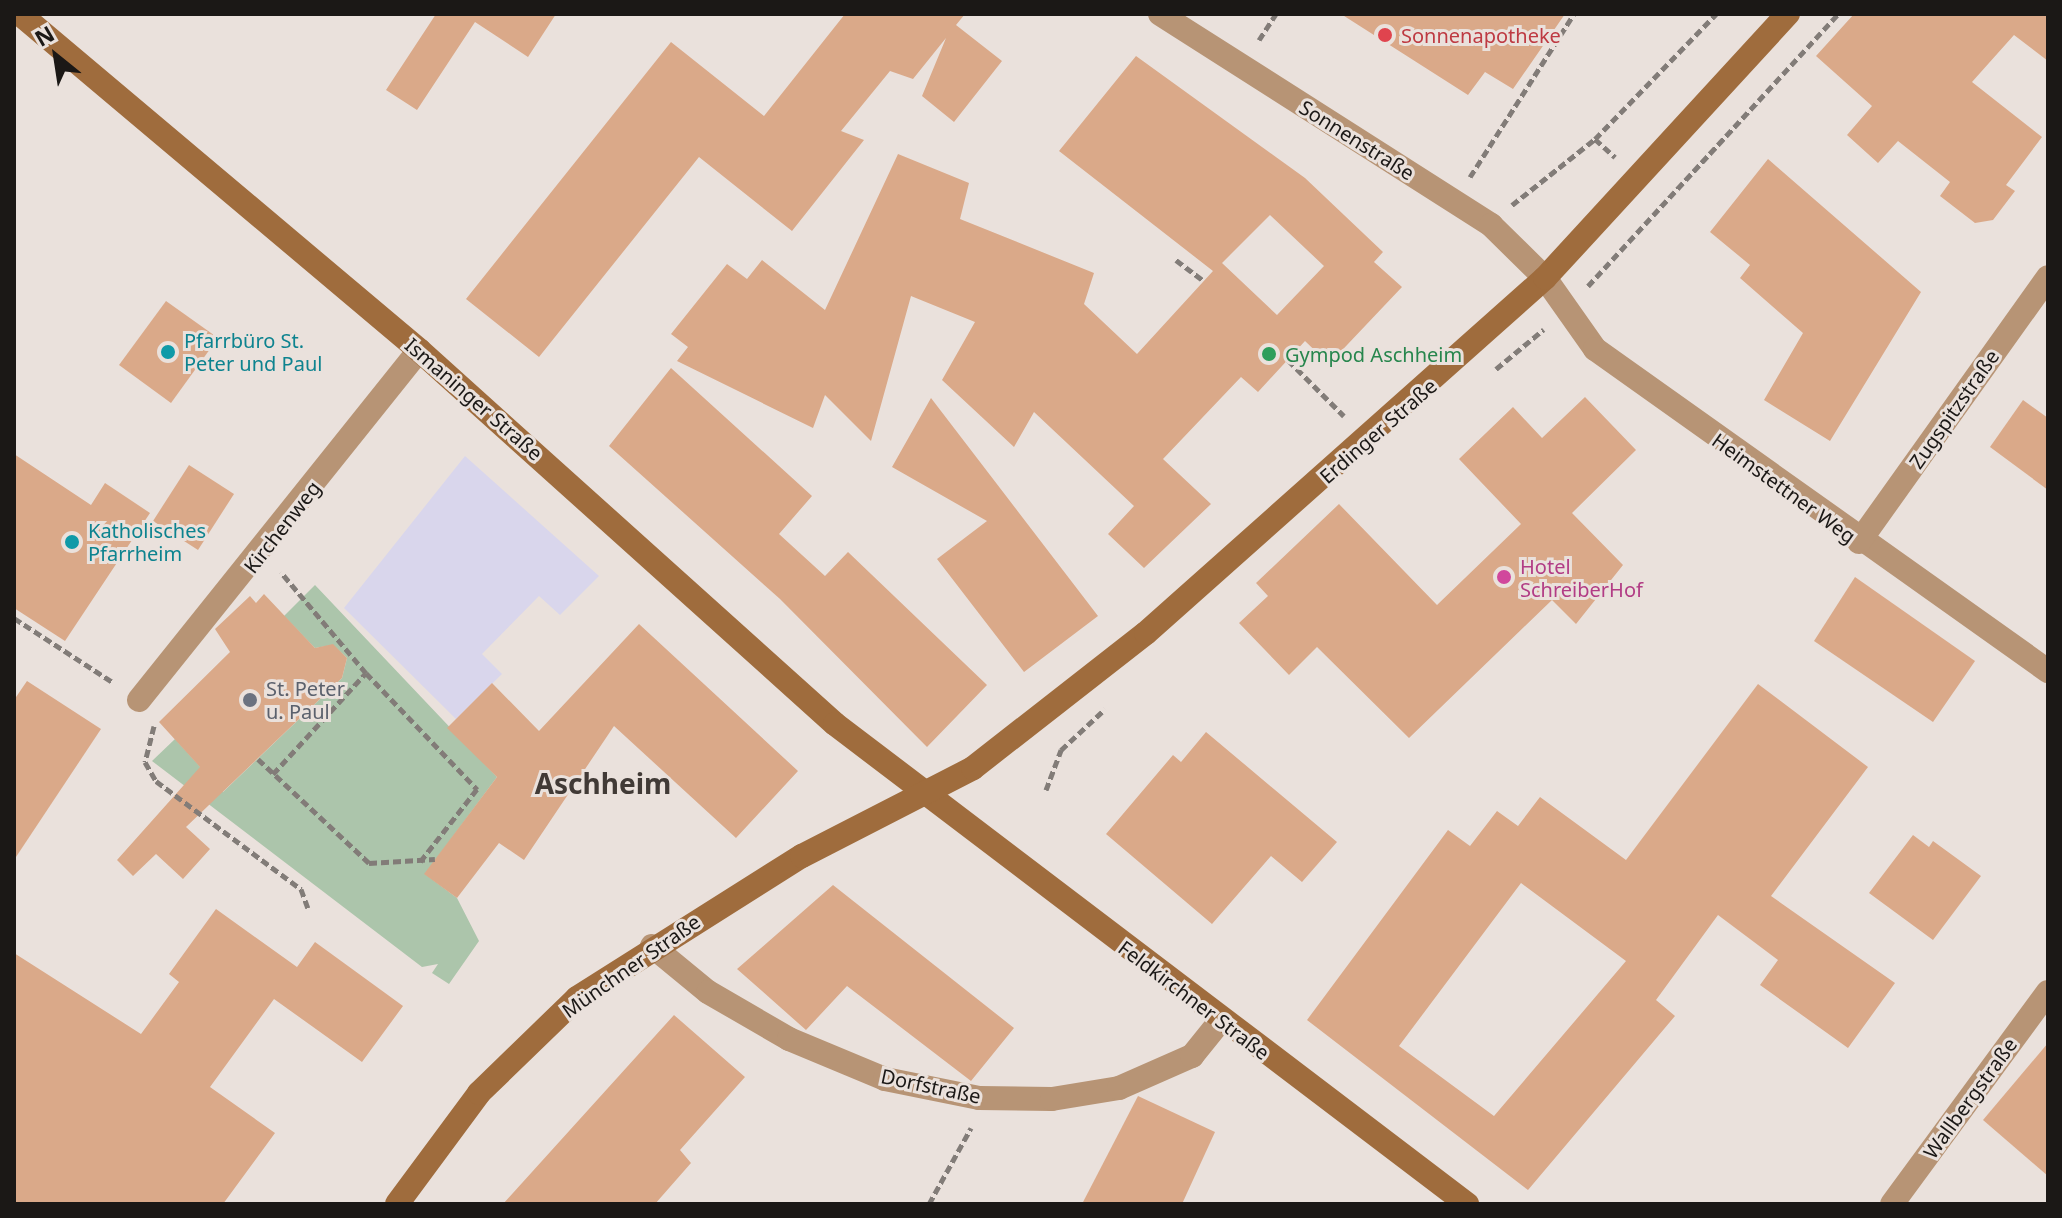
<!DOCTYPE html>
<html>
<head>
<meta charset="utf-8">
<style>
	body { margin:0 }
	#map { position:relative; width:2062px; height:1218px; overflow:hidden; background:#eae1dc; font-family:"Noto Sans",sans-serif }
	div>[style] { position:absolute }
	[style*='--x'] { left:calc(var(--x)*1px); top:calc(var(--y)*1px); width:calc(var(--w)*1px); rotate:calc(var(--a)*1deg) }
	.commercial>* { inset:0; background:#d9d6ec }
	.green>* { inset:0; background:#acc5ab }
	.building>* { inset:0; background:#daa989 }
	.path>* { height:5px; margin-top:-2.5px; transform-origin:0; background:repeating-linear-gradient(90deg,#827c78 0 8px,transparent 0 12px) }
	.street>* { height:24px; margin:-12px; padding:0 12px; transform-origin:12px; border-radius:12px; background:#b79475 }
	.secondary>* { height:24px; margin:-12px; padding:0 12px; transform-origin:12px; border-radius:12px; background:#9f6c3d }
	.dots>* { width:22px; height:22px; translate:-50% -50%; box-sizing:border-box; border:4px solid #eae1dc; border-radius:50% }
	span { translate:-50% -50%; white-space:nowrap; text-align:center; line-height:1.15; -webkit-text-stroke:6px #eae1dc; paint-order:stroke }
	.health-label { font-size:20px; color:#be3a42 }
	.left { translate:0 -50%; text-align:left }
	.street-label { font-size:20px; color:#1b1816 }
	.culture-label { font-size:20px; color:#0d838f }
	.leisure-label { font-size:20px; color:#27864d }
	.hotel-label { font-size:20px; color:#b23c85 }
	.worship-label { font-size:20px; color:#5b616d }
	.district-label { font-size:28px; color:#413a36; font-weight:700 }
	.frame { position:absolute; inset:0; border:16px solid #1b1816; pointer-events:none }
	.north { position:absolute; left:16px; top:16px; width:80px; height:80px; -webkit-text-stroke:6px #eae1dc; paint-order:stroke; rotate:330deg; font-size:22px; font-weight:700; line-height:32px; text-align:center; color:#1b1816 }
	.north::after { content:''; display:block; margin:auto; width:28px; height:36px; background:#1b1816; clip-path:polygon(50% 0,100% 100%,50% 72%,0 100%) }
</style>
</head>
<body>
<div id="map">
	<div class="commercial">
		<i style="clip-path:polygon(465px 456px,599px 576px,560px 615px,539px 596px,482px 654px,502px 674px,456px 719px,344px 608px)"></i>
	</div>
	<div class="green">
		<i style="clip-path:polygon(315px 585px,497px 777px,425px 874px,457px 898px,479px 941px,449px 984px,432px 973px,438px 964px,422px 967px,152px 761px,175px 739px,223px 792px,342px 678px,347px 658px,333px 645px,315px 648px,284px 616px)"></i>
	</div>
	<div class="building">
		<i style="clip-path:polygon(436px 14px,556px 14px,528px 57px,475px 22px,417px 110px,386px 90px)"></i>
		<i style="clip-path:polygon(845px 14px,965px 14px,956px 25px,1002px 61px,954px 122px,922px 96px,946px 38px,913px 79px,890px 71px,841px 131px,864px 140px,792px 231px,699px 157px,539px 357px,466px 299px,671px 42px,764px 116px)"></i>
		<i style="clip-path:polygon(1341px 14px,1565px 14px,1513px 89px,1485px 72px,1468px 95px)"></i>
		<i style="clip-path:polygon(1854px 14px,2048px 14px,2048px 61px,2014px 35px,1972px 82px,2042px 137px,2006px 185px,2015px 191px,1993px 220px,1975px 223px,1940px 196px,1950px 182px,1898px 141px,1878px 163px,1847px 135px,1872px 106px,1816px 56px)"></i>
		<i style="clip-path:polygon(evenodd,1136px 56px,1305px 178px,1383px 252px,1374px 262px,1402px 287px,1329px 364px,1305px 341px,1258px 392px,1241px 377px,1163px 459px,1211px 504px,1144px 568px,1108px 534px,1134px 506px,1034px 412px,1014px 447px,942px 380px,975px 322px,911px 296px,871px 441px,825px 395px,813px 428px,677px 361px,688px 347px,671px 334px,727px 264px,747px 279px,762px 260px,825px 310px,898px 154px,969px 183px,960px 219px,1094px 273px,1084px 304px,1137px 354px,1213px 271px,1059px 151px,1136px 56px,1270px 215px,1324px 266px,1277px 315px,1222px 263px,1270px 215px)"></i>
		<i style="clip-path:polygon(1768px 159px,1921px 292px,1830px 441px,1764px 400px,1803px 333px,1740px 278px,1750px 265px,1710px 232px)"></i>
		<i style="clip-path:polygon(166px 301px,218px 338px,171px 403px,119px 365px)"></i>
		<i style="clip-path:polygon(671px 368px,812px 496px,779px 534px,825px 576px,848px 552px,987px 685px,927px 747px,780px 599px,609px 446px)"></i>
		<i style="clip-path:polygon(1585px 397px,1636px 450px,1572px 513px,1623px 565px,1576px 624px,1552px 600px,1409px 738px,1317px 647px,1289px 675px,1239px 623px,1268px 596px,1256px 583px,1339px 504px,1437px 605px,1521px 524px,1459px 459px,1513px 407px,1542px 438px)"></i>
		<i style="clip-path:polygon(931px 398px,1098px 616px,1024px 672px,937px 559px,987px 521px,892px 467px)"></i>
		<i style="clip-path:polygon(2023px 400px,2048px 418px,2048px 490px,1990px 447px)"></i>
		<i style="clip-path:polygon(14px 454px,91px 505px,105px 483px,150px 513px,65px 641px,14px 608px)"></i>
		<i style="clip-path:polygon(189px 465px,234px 494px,198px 550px,153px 521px)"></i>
		<i style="clip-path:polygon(1855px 577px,1975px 661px,1933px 722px,1814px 641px)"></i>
		<i style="clip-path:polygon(264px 594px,315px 648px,333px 644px,347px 658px,342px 678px,186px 827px,210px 849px,183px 879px,156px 854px,133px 876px,117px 860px,200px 767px,159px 722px,230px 652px,215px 629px,250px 596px,256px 603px)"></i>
		<i style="clip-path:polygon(639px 624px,798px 771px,736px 838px,614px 726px,524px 860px,499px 843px,457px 898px,424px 874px,497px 777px,447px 728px,492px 683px,539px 731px)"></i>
		<i style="clip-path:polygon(27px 681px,101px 729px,14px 860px,14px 700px)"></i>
		<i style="clip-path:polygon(evenodd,1758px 684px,1868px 767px,1771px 896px,1895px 983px,1848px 1048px,1760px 985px,1778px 960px,1718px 915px,1656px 1000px,1675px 1016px,1528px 1190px,1307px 1020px,1448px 830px,1470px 846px,1497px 811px,1518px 826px,1540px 797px,1626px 860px,1758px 684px,1521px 883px,1626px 961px,1494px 1116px,1399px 1046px,1521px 883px)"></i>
		<i style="clip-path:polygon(1206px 732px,1337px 842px,1302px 882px,1271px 856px,1212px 924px,1106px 834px,1173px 755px,1181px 762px)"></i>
		<i style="clip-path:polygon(1913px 835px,1929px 847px,1933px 841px,1981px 876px,1933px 940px,1869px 893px)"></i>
		<i style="clip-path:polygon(833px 885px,1014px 1028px,971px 1081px,847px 986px,806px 1030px,737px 969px)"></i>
		<i style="clip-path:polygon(216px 909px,297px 967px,315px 942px,403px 1006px,362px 1062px,274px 999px,210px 1087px,275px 1133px,223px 1204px,14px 1204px,14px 953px,141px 1034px,179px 982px,169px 974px)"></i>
		<i style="clip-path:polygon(674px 1015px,745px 1077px,680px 1150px,691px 1163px,655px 1204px,503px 1204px)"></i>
		<i style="clip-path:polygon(2048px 1043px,2048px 1176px,1983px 1120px)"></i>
		<i style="clip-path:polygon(1138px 1096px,1215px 1132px,1182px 1204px,1082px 1204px)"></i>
	</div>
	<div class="path">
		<i style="--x:1259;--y:40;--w:31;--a:-57"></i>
		<i style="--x:1595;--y:139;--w:27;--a:42"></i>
		<i style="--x:1470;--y:177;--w:193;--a:-57.5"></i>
		<i style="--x:1512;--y:205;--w:106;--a:-38.5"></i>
		<i style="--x:1595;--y:139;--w:174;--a:-45.9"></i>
		<i style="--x:1176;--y:260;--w:35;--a:37"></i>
		<i style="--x:1588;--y:286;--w:369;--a:-47.4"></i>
		<i style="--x:1288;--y:360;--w:79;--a:45"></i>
		<i style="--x:1496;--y:369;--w:62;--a:-39.8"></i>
		<i style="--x:14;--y:618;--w:119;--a:33"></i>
		<i style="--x:366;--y:673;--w:161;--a:46.3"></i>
		<i style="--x:477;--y:789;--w:93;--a:128"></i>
		<i style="--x:154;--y:726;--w:37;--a:104"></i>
		<i style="--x:145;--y:762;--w:22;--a:60"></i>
		<i style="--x:156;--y:781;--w:181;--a:36.7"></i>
		<i style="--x:301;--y:889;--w:20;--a:70"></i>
		<i style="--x:258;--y:759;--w:152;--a:43.1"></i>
		<i style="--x:369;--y:863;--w:66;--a:-3.5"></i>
		<i style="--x:273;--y:774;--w:137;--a:-47.4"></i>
		<i style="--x:366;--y:673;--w:132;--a:-130.1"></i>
		<i style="--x:1046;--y:790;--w:43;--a:-69.4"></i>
		<i style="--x:1061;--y:750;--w:60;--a:-43"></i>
		<i style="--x:929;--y:1204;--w:87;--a:-61.1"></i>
	</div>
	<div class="street">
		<i style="--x:1160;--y:14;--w:393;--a:32.5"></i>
		<i style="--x:1491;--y:225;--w:76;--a:44.5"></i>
		<i style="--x:1545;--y:278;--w:87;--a:54.8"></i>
		<i style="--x:1595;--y:349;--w:556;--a:35.41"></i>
		<i style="--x:1859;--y:542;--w:325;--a:-54.5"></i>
		<i style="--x:139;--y:700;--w:448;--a:-51.3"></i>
		<i style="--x:652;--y:946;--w:72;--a:39.4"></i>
		<i style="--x:708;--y:992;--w:94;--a:30.1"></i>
		<i style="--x:789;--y:1039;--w:104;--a:22.6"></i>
		<i style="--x:885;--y:1079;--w:96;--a:11.4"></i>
		<i style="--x:979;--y:1098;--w:73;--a:0.8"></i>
		<i style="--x:1052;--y:1099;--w:68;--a:-9.3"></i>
		<i style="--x:1119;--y:1088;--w:80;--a:-23.7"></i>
		<i style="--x:1192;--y:1056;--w:46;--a:-51.1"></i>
		<i style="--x:1892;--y:1204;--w:263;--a:-53.7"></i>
	</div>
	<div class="secondary">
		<i style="--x:20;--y:14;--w:522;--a:40.1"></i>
		<i style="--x:419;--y:350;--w:559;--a:41.96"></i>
		<i style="--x:835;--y:724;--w:794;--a:37.22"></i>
		<i style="--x:397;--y:1204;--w:138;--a:-53.5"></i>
		<i style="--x:479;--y:1093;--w:136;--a:-44.1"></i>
		<i style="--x:577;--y:998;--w:266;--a:-32.3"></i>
		<i style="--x:802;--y:856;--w:192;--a:-27.2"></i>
		<i style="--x:973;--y:768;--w:219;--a:-38"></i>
		<i style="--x:1146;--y:633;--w:534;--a:-41.66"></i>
		<i style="--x:1545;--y:278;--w:359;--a:-47.4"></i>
	</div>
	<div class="dots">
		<i style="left:1385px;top:35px;background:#e0444e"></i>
		<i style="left:168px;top:352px;background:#0f9aa8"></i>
		<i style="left:1269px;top:354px;background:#2e9e5b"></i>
		<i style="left:72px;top:542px;background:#0f9aa8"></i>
		<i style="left:1504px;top:577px;background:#d1479c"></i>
		<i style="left:250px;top:700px;background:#6b7280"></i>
	</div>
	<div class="health-label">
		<span class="left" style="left:1401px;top:35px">Sonnenapotheke</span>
	</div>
	<div class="street-label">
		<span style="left:1357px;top:140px;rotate:32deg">Sonnenstraße</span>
		<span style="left:474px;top:399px;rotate:41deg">Ismaninger Straße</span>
		<span style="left:1954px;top:409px;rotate:-55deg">Zugspitzstraße</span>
		<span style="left:1378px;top:431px;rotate:-41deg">Erdinger Straße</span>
		<span style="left:1784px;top:488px;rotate:36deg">Heimstettner Weg</span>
		<span style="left:282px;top:527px;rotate:-52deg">Kirchenweg</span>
		<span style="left:631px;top:966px;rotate:-35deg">Münchner Straße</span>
		<span style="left:1194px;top:1000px;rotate:37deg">Feldkirchner Straße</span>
		<span style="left:931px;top:1086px;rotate:12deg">Dorfstraße</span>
		<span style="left:1970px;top:1098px;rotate:-54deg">Wallbergstraße</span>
	</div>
	<div class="culture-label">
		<span class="left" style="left:184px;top:352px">Pfarrbüro St.<br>Peter und Paul</span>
		<span class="left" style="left:88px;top:542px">Katholisches<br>Pfarrheim</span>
	</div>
	<div class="leisure-label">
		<span class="left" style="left:1285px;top:354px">Gympod Aschheim</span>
	</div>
	<div class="hotel-label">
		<span class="left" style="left:1520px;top:578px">Hotel<br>SchreiberHof</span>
	</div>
	<div class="worship-label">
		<span class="left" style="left:266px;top:700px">St. Peter<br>u. Paul</span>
	</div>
	<div class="district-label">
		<span style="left:603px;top:783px">Aschheim</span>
	</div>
	<div class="frame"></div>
	<div class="north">N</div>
</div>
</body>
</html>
